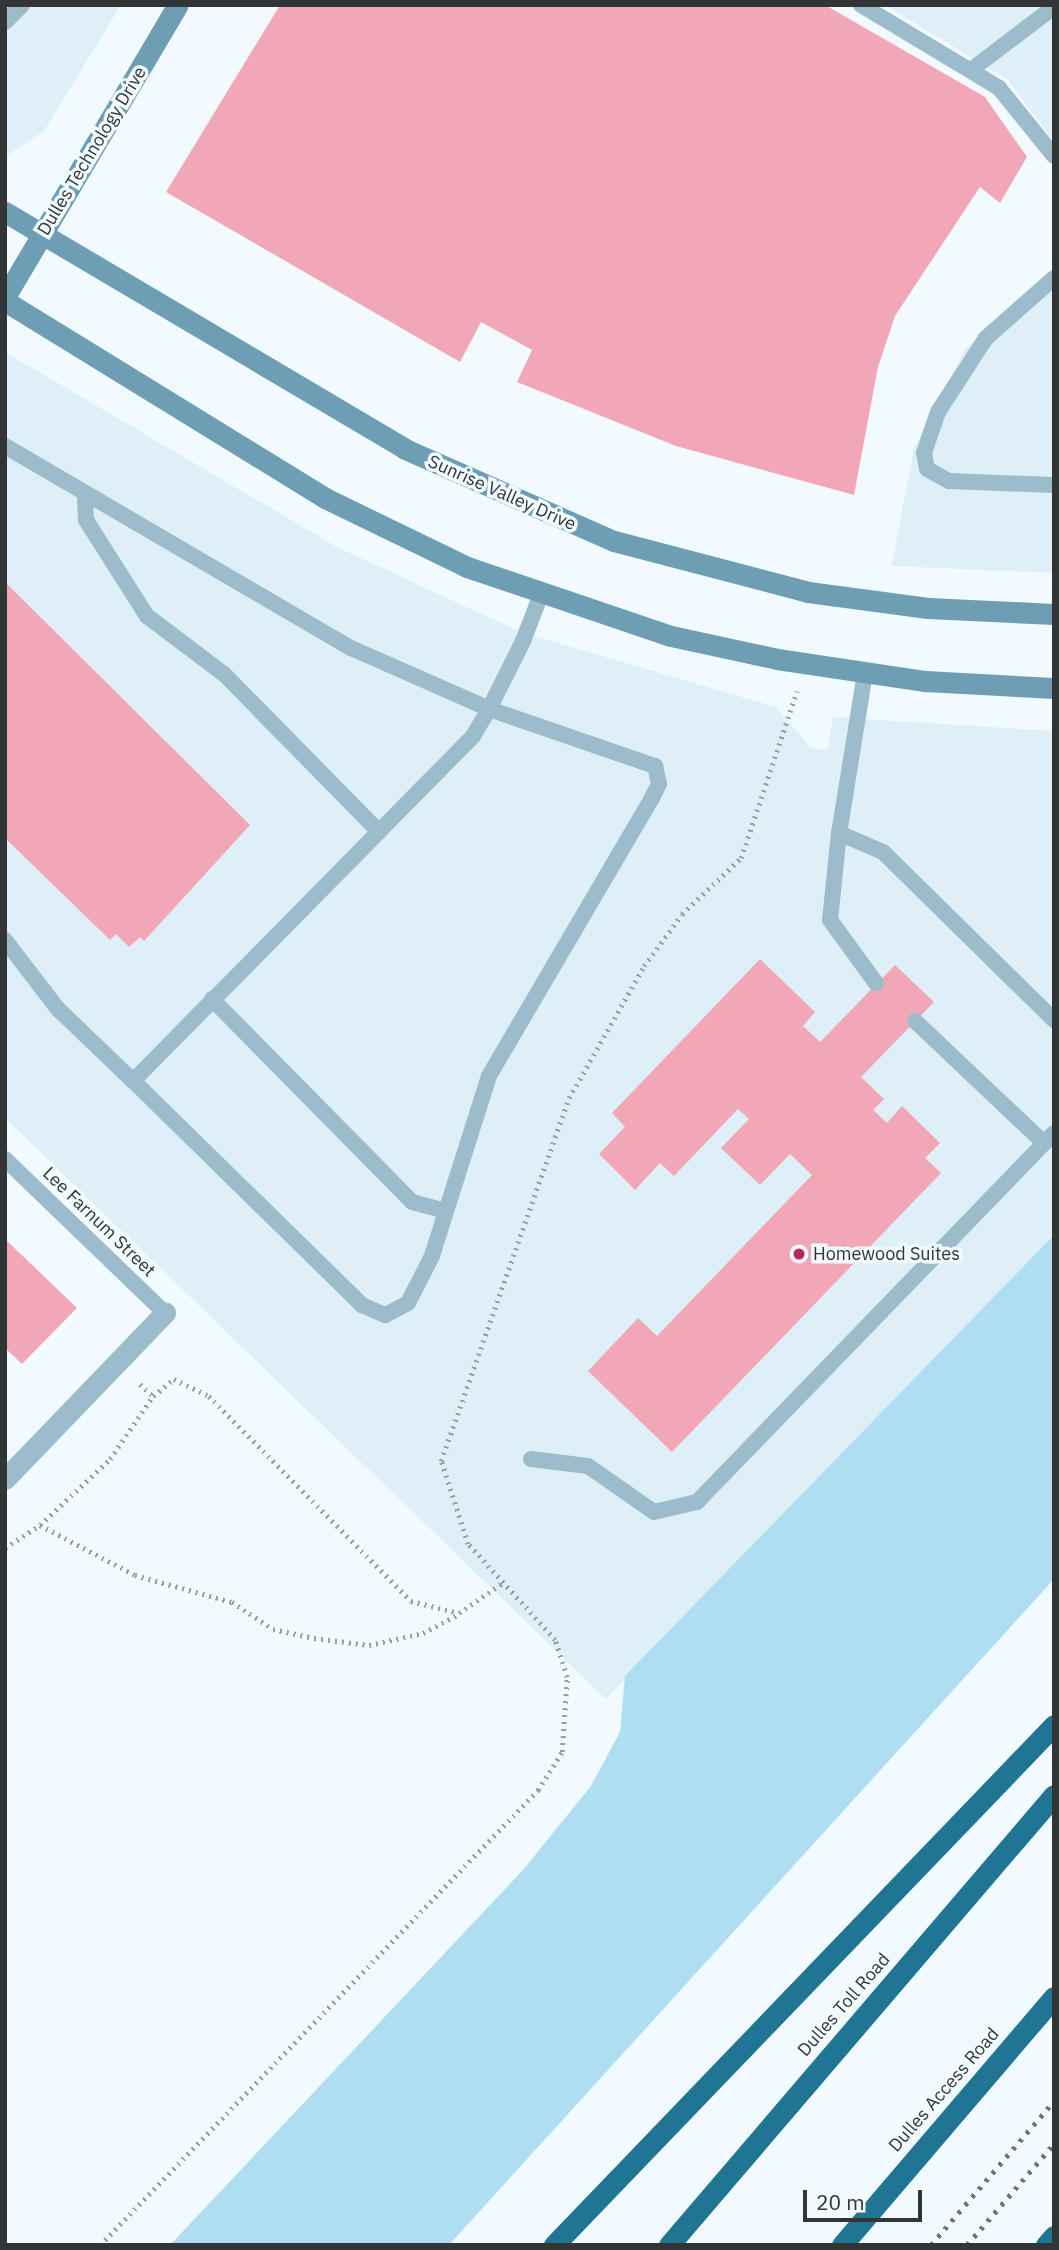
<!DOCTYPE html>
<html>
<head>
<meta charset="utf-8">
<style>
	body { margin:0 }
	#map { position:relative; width:1059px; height:2250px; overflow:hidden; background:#f1fafe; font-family:"IBM Plex Sans",sans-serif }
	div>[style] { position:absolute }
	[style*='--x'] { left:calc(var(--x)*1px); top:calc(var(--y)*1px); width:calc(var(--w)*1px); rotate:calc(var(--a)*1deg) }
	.built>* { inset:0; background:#deeff7 }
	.green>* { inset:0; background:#afddf2 }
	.building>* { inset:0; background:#f2a7b7 }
	.path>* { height:4.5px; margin-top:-2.25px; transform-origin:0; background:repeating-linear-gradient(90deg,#99a0a2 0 2px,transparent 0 7px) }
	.lane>* { height:16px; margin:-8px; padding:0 8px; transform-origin:8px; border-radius:8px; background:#9cbccb }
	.street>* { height:21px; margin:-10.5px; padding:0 10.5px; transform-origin:10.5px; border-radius:10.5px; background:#9cbccb }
	.secondary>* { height:21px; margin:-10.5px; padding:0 10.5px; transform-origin:10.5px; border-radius:10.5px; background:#6d9eb4 }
	.highway>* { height:21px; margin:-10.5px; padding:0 10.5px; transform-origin:10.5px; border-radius:10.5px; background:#217594 }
	.rail>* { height:5px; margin-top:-2.5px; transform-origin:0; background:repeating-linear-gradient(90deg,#707678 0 3.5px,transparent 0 10.5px) }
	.dots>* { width:19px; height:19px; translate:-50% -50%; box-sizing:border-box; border:4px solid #f1fafe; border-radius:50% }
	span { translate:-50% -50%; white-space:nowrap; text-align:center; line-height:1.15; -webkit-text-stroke:7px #f1fafe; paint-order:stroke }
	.street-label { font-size:18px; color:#313536 }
	.poi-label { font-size:18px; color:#313536 }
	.left { translate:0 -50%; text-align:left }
	.frame { position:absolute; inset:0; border:7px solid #313536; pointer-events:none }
	.scale { position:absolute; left:803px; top:2190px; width:119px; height:32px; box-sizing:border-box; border:4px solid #313536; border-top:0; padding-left:9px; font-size:21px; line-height:24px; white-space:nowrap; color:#313536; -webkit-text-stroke:5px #f1fafe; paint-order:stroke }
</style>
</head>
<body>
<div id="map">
	<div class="built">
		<i style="clip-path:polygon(5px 5px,121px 5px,44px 131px,6px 156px)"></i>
		<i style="clip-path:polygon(885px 5px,1054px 5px,1054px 142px,1008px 80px)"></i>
		<i style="clip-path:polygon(1054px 275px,1054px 573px,892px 566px,914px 448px,966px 348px)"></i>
		<i style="clip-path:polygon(5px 352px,337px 547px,520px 632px,776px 707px,811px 748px,828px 750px,833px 717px,1054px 731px,1054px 1235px,606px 1699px,5px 1118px)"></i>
	</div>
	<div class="green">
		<i style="clip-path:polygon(1054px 1235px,1054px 1579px,449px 2245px,170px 2245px,523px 1870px,591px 1786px,620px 1732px,625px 1676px)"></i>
	</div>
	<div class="building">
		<i style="clip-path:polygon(280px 5px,825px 5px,985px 97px,1027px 157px,1000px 203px,980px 187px,895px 316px,878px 367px,854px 495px,676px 446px,517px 382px,532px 350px,481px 322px,460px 362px,166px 192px)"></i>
		<i style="clip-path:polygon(5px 582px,250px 825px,144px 941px,140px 937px,129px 947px,116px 934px,110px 940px,5px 838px)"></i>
		<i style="clip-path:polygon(760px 959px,815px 1012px,803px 1026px,820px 1042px,895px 965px,934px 1002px,861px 1077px,884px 1099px,873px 1110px,887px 1123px,902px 1106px,940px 1143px,925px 1158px,941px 1173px,672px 1452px,588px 1371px,638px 1318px,657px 1336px,812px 1175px,790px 1154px,760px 1185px,721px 1148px,749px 1119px,738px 1109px,674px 1176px,660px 1163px,635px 1190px,599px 1154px,625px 1127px,612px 1113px)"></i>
		<i style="clip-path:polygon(5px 1239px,77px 1308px,22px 1364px,5px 1348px)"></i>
	</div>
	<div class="path">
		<i style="--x:140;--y:1384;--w:18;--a:43"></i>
		<i style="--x:153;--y:1396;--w:27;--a:-39"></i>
		<i style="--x:174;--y:1379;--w:39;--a:26"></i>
		<i style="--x:209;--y:1396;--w:288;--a:45.4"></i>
		<i style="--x:411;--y:1601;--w:49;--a:14"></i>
		<i style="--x:459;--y:1613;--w:55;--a:-34.6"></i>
		<i style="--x:40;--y:1525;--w:107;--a:27.8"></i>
		<i style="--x:135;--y:1575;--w:101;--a:15.6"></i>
		<i style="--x:232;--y:1602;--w:49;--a:33.4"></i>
		<i style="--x:273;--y:1629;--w:42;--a:12.4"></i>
		<i style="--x:314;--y:1638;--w:55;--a:7.3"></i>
		<i style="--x:369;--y:1645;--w:55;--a:-12.5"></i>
		<i style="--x:423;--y:1633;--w:41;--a:-27.8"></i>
		<i style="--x:5;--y:1548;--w:42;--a:-33.3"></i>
		<i style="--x:40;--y:1525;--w:96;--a:-43.3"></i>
		<i style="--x:110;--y:1459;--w:76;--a:-55.7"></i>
		<i style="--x:100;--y:2245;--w:632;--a:-46.09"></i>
		<i style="--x:538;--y:1790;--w:45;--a:-57.7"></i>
		<i style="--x:562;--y:1752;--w:75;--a:-86.2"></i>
		<i style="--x:567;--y:1677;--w:39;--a:-108"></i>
		<i style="--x:555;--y:1640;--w:130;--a:-132.2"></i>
		<i style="--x:468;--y:1544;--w:87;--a:-108"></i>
		<i style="--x:441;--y:1461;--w:385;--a:-70.6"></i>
		<i style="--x:569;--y:1098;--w:152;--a:-60.4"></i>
		<i style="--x:644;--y:966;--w:64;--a:-53.8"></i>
		<i style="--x:682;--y:914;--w:81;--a:-43.5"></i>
		<i style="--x:741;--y:858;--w:176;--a:-71.5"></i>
	</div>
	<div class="lane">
		<i style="--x:861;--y:5;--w:161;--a:31"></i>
		<i style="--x:999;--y:88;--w:87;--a:51"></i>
		<i style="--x:5;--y:22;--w:24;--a:-45"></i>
		<i style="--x:971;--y:70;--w:104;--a:-37.2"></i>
		<i style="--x:1054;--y:278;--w:91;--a:138.6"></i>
		<i style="--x:986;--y:338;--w:88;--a:123"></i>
		<i style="--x:938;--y:412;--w:43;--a:108.9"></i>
		<i style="--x:924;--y:453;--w:16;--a:79"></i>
		<i style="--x:927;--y:469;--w:25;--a:29"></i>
		<i style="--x:949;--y:481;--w:105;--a:2.2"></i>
		<i style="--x:5;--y:446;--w:401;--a:30.3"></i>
		<i style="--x:351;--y:648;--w:151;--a:23.8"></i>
		<i style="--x:489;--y:709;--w:176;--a:19"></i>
		<i style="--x:655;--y:766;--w:18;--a:77"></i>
		<i style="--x:659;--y:784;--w:16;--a:117"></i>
		<i style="--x:652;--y:798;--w:322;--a:120.4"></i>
		<i style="--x:489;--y:1076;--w:189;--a:107.6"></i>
		<i style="--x:432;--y:1256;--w:53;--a:117.1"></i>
		<i style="--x:408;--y:1303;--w:26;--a:152"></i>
		<i style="--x:385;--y:1315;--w:25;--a:-157"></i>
		<i style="--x:362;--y:1305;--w:320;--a:-135.6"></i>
		<i style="--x:133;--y:1081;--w:484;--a:-45.4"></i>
		<i style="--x:473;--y:736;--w:31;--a:-59"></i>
		<i style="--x:489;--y:709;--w:76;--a:-63.4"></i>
		<i style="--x:523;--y:641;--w:50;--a:-69"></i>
		<i style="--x:85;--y:494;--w:26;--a:88"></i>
		<i style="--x:86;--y:520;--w:114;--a:57.6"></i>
		<i style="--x:147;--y:616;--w:96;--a:37"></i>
		<i style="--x:224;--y:674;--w:221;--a:45.5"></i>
		<i style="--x:865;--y:673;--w:162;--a:99.2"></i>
		<i style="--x:839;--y:833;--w:48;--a:23.4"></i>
		<i style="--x:883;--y:852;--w:240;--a:44.5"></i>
		<i style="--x:839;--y:833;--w:87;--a:95.9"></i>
		<i style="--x:830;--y:920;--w:78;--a:53.9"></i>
		<i style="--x:5;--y:940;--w:87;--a:52.5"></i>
		<i style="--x:58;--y:1009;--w:104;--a:43.8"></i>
		<i style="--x:212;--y:999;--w:285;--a:45.4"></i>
		<i style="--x:412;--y:1202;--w:35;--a:15"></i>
		<i style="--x:915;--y:1021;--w:178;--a:43.4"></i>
		<i style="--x:5;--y:1159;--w:222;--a:43.9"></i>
		<i style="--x:531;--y:1459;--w:57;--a:7"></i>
		<i style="--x:588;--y:1466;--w:80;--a:34.9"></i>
		<i style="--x:654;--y:1512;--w:44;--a:-13.1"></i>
		<i style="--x:697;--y:1502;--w:513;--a:-45.95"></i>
	</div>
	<div class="street">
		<i style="--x:5;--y:1479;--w:231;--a:-46.1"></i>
	</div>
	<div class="secondary">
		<i style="--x:5;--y:212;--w:465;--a:30.6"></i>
		<i style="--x:405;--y:449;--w:228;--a:23.8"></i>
		<i style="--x:614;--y:541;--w:201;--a:14.7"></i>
		<i style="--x:808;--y:592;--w:121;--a:7.6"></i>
		<i style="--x:928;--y:608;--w:126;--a:2.7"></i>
		<i style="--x:5;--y:297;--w:339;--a:-59.4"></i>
		<i style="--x:5;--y:301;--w:376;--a:31.6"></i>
		<i style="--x:325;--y:498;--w:158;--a:25.9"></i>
		<i style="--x:467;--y:567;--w:215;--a:18.7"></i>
		<i style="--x:671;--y:636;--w:108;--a:12.2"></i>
		<i style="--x:777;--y:659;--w:150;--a:8.5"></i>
		<i style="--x:925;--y:681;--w:129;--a:3.1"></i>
	</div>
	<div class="highway">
		<i style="--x:554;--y:2245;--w:721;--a:-46.12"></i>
		<i style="--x:669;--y:2245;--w:592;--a:-49.45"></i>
		<i style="--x:842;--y:2245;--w:326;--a:-49.5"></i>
		<i style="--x:1046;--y:2245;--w:12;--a:-48"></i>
	</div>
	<div class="rail">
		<i style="--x:931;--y:2245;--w:189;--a:-49.5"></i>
		<i style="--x:967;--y:2245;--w:133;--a:-49.3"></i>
	</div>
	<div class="dots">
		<i style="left:799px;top:1254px;background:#b7295d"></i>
	</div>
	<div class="street-label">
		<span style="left:92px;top:151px;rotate:-59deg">Dulles Technology Drive</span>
		<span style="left:502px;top:493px;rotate:24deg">Sunrise Valley Drive</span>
		<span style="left:99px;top:1222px;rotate:44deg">Lee Farnum Street</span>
		<span style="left:844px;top:2005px;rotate:-49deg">Dulles Toll Road</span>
		<span style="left:944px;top:2090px;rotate:-49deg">Dulles Access Road</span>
	</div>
	<div class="poi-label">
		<span class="left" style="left:813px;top:1254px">Homewood Suites</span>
	</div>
	<div class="frame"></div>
	<div class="scale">20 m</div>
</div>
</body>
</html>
